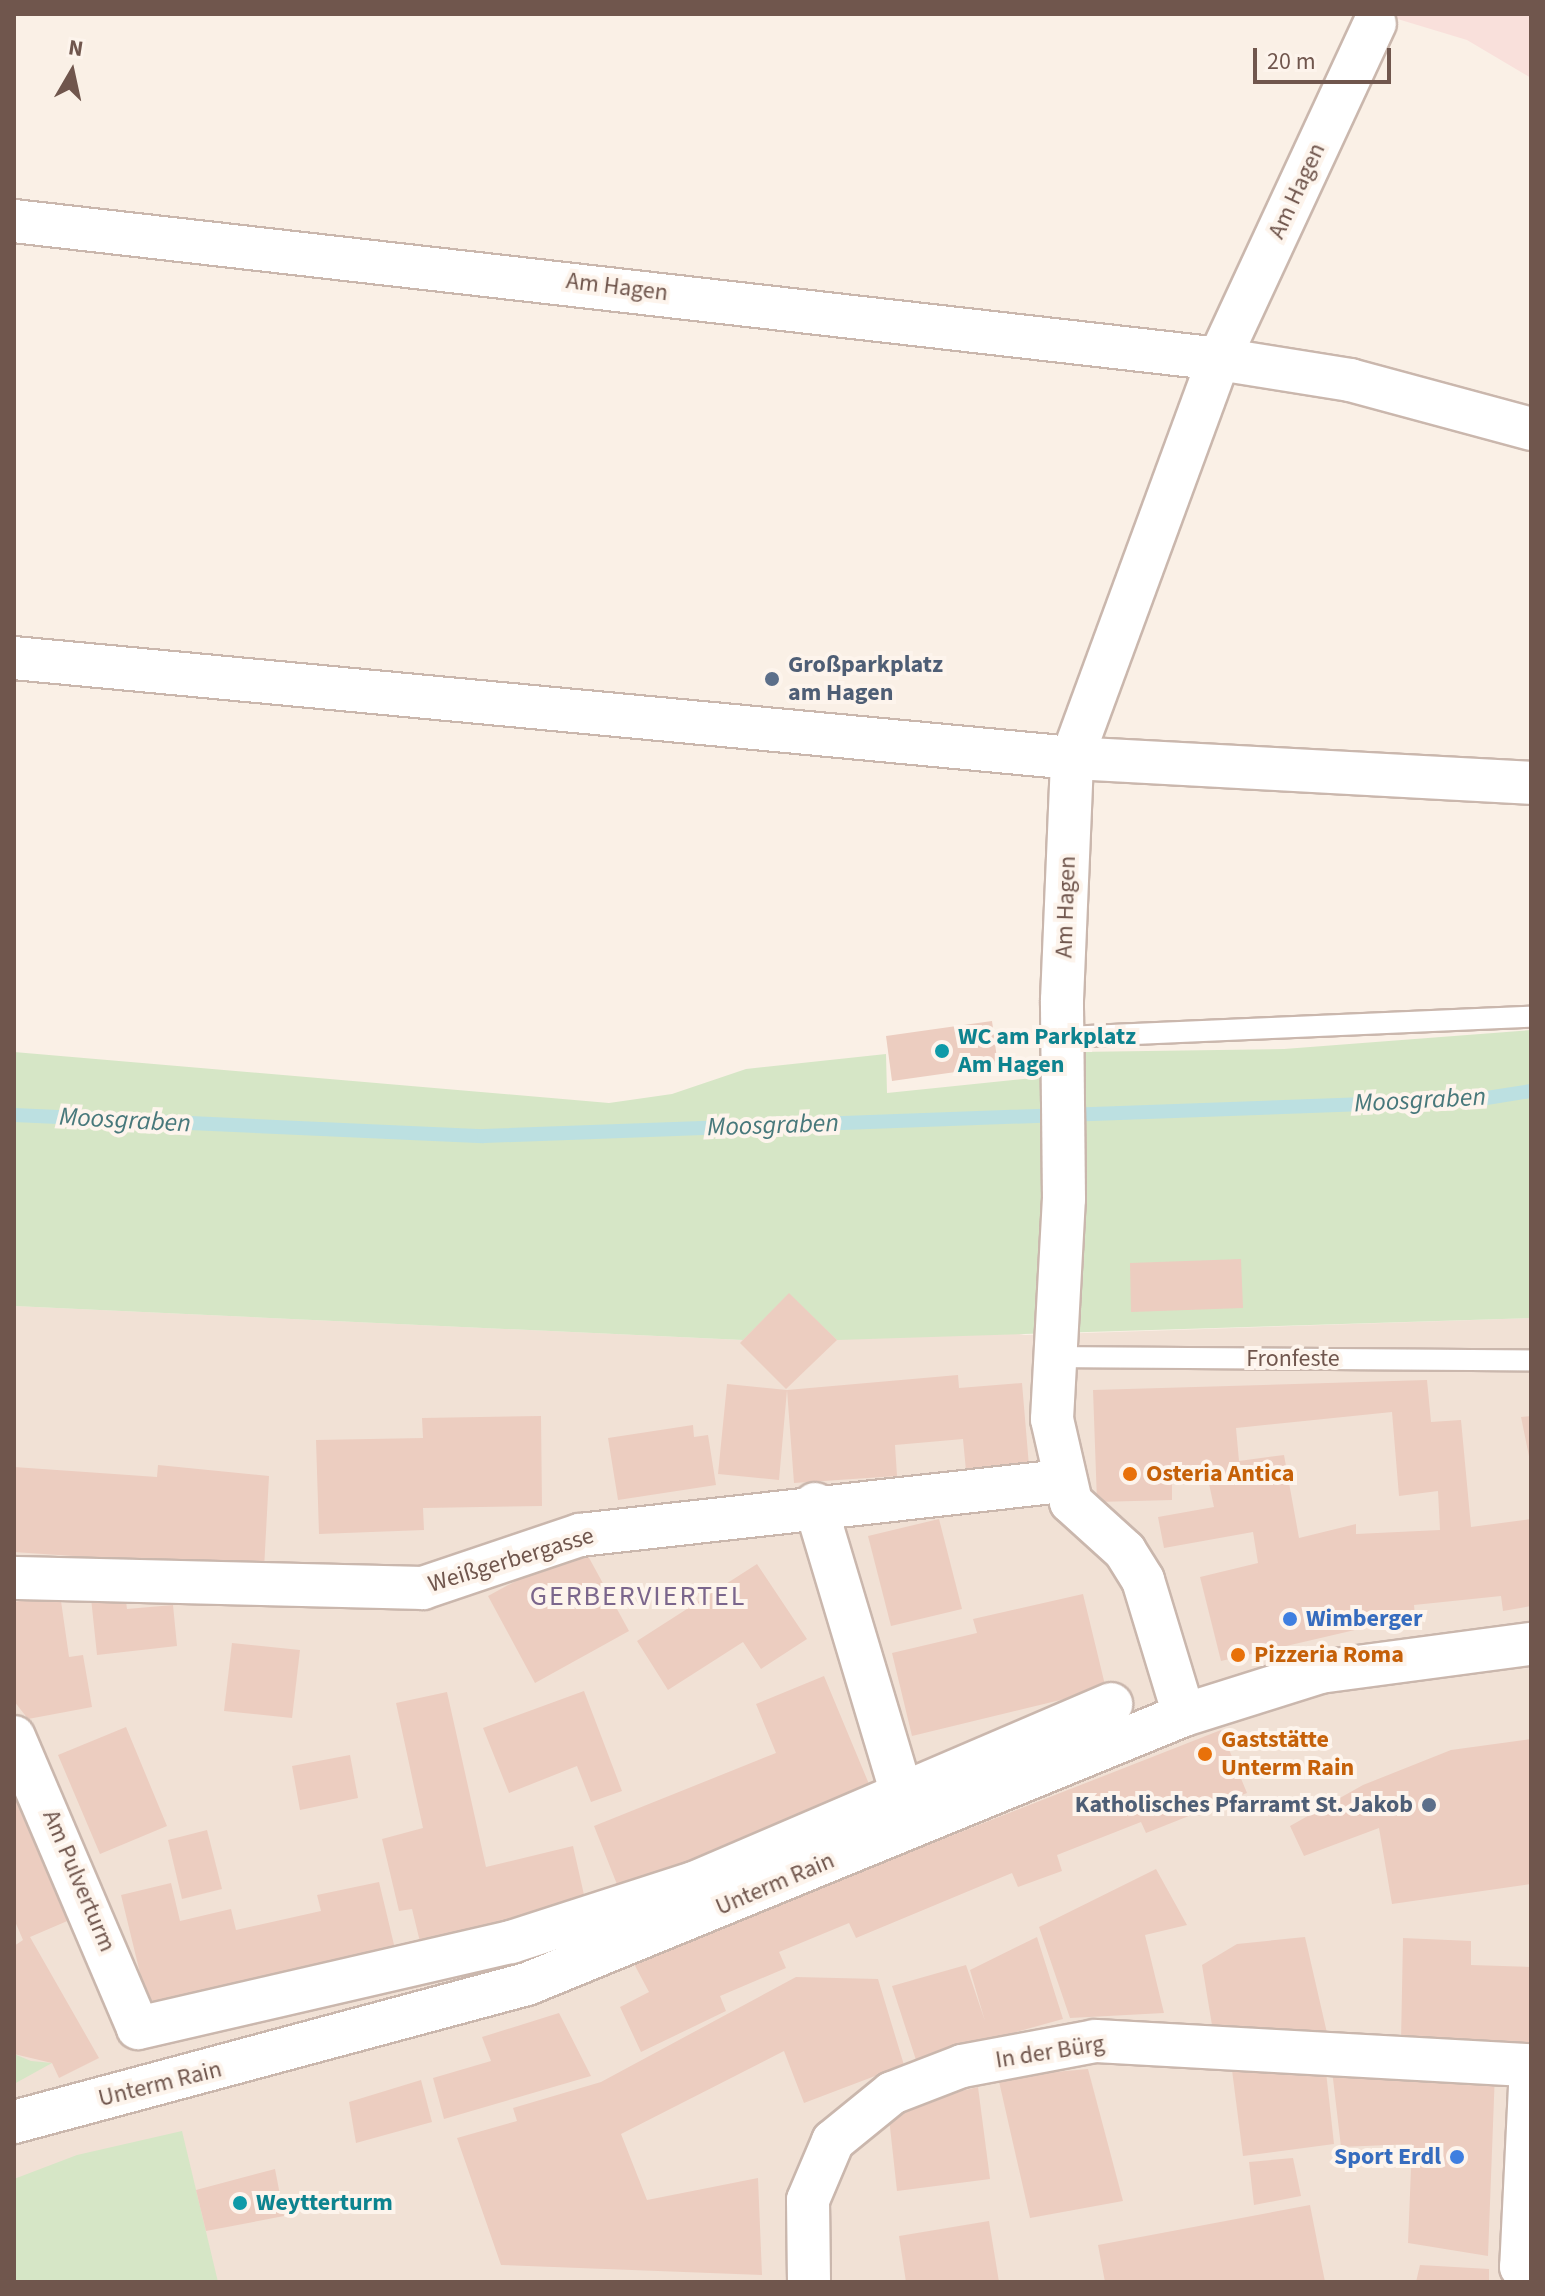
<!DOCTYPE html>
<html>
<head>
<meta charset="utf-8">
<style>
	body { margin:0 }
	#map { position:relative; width:1545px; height:2296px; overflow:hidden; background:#faf0e6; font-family:"Source Sans 3",sans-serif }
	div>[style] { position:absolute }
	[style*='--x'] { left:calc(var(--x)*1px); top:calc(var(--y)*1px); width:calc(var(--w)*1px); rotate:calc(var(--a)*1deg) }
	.residential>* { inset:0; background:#f1e1d5 }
	.commercial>* { inset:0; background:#f9e0db }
	.green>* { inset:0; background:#d6e6c6 }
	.stream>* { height:14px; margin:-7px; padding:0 7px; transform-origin:7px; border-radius:7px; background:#bce0e1 }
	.building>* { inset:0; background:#eccdc0 }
	.roads { filter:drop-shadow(2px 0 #cab7ad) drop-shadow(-2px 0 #cab7ad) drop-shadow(0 2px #cab7ad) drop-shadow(0 -2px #cab7ad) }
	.lane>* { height:20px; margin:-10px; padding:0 10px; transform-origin:10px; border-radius:10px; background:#fff }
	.street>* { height:42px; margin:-21px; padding:0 21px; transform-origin:21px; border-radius:21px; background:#fff }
	.dots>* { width:22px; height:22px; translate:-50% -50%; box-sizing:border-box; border:4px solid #fdf4ec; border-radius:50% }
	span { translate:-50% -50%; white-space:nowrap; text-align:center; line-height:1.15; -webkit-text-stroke:8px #fdf4ec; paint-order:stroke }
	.street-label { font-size:24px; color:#70564d }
	.service-label { font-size:24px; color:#4e5e75; font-weight:700 }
	.left { translate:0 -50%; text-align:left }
	.right { translate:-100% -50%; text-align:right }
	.culture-label { font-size:24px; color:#0d838f; font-weight:700 }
	.food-label { font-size:24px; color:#c56008; font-weight:700 }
	.shop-label { font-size:24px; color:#366cbe; font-weight:700 }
	.water-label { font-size:26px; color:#47787b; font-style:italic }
	.quarter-label { font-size:28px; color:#7b668c; letter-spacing:2px }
	.frame { position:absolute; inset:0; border:16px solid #70564d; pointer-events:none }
	.north { position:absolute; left:32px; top:32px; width:80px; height:80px; -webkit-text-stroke:6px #fdf4ec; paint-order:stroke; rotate:9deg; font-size:22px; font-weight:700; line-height:32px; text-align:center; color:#70564d }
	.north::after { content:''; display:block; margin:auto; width:28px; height:36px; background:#70564d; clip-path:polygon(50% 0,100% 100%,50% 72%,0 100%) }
	.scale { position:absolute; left:1253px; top:48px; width:138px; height:36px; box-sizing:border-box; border:4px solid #70564d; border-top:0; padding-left:10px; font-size:24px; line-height:28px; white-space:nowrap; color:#70564d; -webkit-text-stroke:6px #fdf4ec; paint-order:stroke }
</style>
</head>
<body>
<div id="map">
	<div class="residential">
		<i style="clip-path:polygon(789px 1293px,1025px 1335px,1531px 1318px,1531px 2282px,14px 2282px,14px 1306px,742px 1340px)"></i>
	</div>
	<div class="commercial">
		<i style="clip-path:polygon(1381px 14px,1531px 14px,1531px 78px,1467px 40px)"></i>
	</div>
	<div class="green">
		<i style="clip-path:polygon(1531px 1030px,1531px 1318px,837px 1340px,789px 1294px,743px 1340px,14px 1306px,14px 1052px,609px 1103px,672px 1094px,746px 1069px,886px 1054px,887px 1093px,1072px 1074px,1076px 1052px,1284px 1049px)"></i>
		<i style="clip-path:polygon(14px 2054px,31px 2061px,52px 2063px,14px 2084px)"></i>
		<i style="clip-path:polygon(182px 2131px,218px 2282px,14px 2282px,14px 2179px,77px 2155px)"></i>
	</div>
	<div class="stream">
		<i style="--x:14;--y:1115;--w:470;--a:2.6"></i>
		<i style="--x:484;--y:1136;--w:991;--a:-2.08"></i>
		<i style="--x:1474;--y:1100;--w:58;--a:-9"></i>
	</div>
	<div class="building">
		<i style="clip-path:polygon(992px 1021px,998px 1066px,892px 1081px,886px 1036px)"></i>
		<i style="clip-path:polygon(1241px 1259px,1243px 1308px,1131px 1312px,1130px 1263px)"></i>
		<i style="clip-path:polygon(789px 1293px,837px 1340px,786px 1389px,740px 1343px)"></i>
		<i style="clip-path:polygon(958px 1375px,959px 1388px,1022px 1383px,1029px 1466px,966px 1471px,963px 1439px,895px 1445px,897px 1476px,794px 1483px,787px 1390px,779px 1480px,718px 1474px,727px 1384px,787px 1390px)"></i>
		<i style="clip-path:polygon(evenodd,1427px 1380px,1431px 1422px,1461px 1420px,1471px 1527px,1531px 1519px,1531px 1606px,1503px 1611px,1501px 1596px,1414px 1605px,1415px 1616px,1221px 1661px,1200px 1577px,1258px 1563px,1253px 1532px,1164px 1548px,1158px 1517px,1214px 1507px,1206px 1470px,1172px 1478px,1172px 1500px,1097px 1502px,1093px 1390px,1427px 1380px,1392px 1412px,1399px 1496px,1438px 1491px,1440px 1530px,1356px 1534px,1356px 1524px,1299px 1538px,1284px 1455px,1239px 1461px,1236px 1428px,1392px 1412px)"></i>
		<i style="clip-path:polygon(541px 1416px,542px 1506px,423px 1508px,424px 1530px,319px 1534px,316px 1440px,423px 1438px,422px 1418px)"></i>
		<i style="clip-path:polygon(1531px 1416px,1531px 1461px,1530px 1461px,1521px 1417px)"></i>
		<i style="clip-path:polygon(693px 1425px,694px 1437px,708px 1435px,716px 1485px,618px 1500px,608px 1438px)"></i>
		<i style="clip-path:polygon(158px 1465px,269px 1476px,264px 1569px,14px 1552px,14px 1467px,157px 1477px)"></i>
		<i style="clip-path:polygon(939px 1519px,962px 1609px,891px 1626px,868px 1536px)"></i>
		<i style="clip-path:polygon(582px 1545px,629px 1631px,535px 1683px,488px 1596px)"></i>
		<i style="clip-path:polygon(757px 1564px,807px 1639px,761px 1669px,743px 1642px,668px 1690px,637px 1641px)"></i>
		<i style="clip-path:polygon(60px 1594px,69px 1657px,83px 1655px,92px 1707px,28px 1719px,14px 1701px,14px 1602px)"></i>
		<i style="clip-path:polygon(125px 1594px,127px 1609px,173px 1605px,177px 1646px,97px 1655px,91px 1598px)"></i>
		<i style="clip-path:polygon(1083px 1594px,1106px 1689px,912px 1736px,892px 1653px,977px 1633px,973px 1619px)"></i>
		<i style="clip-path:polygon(232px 1643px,300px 1650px,292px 1718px,224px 1711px)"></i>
		<i style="clip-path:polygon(824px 1676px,869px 1784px,800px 1813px,803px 1820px,620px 1892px,594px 1826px,776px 1753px,756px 1704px)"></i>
		<i style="clip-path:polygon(584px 1691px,622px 1791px,591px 1802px,577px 1766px,509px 1793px,483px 1728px)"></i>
		<i style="clip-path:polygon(447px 1692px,486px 1867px,573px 1846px,587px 1908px,422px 1950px,412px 1909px,399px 1911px,382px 1839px,423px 1828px,396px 1703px)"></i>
		<i style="clip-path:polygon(126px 1727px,167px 1826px,100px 1854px,58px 1755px)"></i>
		<i style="clip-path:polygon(1221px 1730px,1247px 1793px,1146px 1833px,1141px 1822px,1057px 1855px,1062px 1871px,1018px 1887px,1012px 1873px,856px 1938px,849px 1923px,779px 1952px,786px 1968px,720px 1996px,726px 2011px,641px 2052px,620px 2007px,649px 1992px,633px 1962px,832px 1884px,829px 1877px,867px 1860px,869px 1868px)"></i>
		<i style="clip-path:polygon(1531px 1739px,1531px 1884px,1392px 1904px,1379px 1828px,1304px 1856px,1290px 1826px,1363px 1785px,1451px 1750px)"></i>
		<i style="clip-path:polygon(350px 1755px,358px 1798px,300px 1810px,292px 1766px)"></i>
		<i style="clip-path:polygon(14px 1785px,72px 1919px,30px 1937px,99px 2058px,59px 2078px,52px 2063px,14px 2054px,14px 1946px,23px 1940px,14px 1919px)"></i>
		<i style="clip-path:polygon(207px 1830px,222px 1889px,182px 1899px,168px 1840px)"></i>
		<i style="clip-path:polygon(1156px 1869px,1187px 1925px,1145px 1935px,1164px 2013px,1070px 2018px,1039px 1927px)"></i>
		<i style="clip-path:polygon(379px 1882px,396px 1953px,149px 2010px,121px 1895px,171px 1883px,180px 1921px,231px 1909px,236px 1930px,321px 1911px,317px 1895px)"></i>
		<i style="clip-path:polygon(1037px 1937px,1063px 2019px,916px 2060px,892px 1986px,966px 1965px,985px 2021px,970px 1970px)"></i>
		<i style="clip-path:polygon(1305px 1937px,1327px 2033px,1213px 2031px,1202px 1965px,1237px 1944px)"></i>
		<i style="clip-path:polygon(1403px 1938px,1471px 1941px,1471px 1965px,1531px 1967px,1531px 2045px,1401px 2042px)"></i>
		<i style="clip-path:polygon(796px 1977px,878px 1979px,904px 2065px,804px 2103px,784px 2051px,621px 2134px,647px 2200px,758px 2178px,762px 2275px,501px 2265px,457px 2138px,517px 2121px,513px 2108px,601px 2082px)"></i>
		<i style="clip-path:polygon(559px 2013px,591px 2076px,444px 2119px,433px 2078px,491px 2061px,482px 2037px)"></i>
		<i style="clip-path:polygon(1088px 2069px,1123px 2201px,1030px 2218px,998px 2077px)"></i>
		<i style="clip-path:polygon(1232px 2070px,1326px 2072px,1334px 2144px,1243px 2156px)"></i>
		<i style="clip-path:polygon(1332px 2070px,1495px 2072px,1488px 2256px,1408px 2243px,1412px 2144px,1341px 2147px)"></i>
		<i style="clip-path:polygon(421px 2080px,432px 2122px,356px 2143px,349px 2102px)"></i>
		<i style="clip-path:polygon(978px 2087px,990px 2179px,897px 2191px,888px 2109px)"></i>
		<i style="clip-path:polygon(1293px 2158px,1301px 2196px,1254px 2205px,1249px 2162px)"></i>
		<i style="clip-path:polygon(275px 2169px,284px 2216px,206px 2231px,196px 2190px)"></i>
		<i style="clip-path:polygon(1310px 2205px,1325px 2282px,1105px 2282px,1098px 2245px)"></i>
		<i style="clip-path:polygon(989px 2221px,999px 2282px,906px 2282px,899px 2236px)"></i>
		<i style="clip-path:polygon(1420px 2265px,1489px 2269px,1489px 2282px,1416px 2282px)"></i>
	</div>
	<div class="roads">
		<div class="lane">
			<i style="--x:1064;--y:1037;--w:467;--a:-2.5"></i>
			<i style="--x:1056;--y:1357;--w:475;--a:0.4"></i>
		</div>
		<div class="street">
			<i style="--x:14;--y:221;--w:1213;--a:6.53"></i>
			<i style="--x:1219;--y:359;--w:133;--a:9.1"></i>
			<i style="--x:1350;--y:380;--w:188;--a:15.1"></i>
			<i style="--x:14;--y:658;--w:1063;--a:5.4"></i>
			<i style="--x:1072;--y:758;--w:460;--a:3.1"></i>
			<i style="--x:815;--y:1504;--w:300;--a:73.3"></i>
			<i style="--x:14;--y:1578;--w:409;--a:1.4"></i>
			<i style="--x:423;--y:1588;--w:166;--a:-18.7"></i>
			<i style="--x:580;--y:1535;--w:483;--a:-6.4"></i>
			<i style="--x:1184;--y:1715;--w:141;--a:-106.9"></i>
			<i style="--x:1143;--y:1580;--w:34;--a:-122"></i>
			<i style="--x:1125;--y:1551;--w:73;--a:-137.8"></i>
			<i style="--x:1071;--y:1502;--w:85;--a:-102.9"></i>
			<i style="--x:1052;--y:1419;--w:220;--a:-86.9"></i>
			<i style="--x:1064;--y:1199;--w:199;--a:-90.6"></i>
			<i style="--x:1062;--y:1000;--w:242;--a:-87.6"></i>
			<i style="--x:1072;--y:758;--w:425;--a:-69.8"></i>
			<i style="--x:1219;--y:359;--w:370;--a:-65.1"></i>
			<i style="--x:14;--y:1737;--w:316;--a:66.9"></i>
			<i style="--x:138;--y:2028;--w:383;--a:-13"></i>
			<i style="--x:511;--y:1942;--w:192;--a:-17.9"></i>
			<i style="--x:694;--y:1883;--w:454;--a:-23.2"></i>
			<i style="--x:1531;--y:2066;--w:201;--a:92.8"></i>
			<i style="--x:1521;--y:2267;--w:10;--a:6"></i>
			<i style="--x:14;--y:2122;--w:531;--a:-15.06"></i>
			<i style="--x:527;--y:1984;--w:710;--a:-22.27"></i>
			<i style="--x:1184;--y:1715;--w:143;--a:-17.5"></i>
			<i style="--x:1320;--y:1672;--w:213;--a:-7.6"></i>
			<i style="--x:809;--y:2282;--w:82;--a:-90.7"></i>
			<i style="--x:808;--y:2200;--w:64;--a:-67"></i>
			<i style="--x:833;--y:2141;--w:76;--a:-39.1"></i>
			<i style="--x:892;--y:2093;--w:75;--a:-21.1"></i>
			<i style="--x:962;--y:2066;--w:135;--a:-10.6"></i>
			<i style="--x:1095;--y:2041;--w:437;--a:3.2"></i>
		</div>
	</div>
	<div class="dots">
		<i style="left:772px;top:679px;background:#5c6f8a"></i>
		<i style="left:942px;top:1051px;background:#0f9aa8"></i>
		<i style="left:1130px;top:1474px;background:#e8710a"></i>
		<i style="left:1290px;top:1619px;background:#3f7fe0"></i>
		<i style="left:1238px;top:1655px;background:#e8710a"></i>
		<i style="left:1205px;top:1754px;background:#e8710a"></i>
		<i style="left:1429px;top:1805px;background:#5c6f8a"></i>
		<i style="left:1457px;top:2157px;background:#3f7fe0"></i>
		<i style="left:240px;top:2203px;background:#0f9aa8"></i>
	</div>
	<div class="street-label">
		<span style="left:1297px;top:191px;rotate:-65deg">Am Hagen</span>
		<span style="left:617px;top:287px;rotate:7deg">Am Hagen</span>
		<span style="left:1066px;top:907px;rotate:-88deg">Am Hagen</span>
		<span style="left:1293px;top:1359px">Fronfeste</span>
		<span style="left:511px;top:1560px;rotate:-17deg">Weißgerbergasse</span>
		<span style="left:79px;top:1881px;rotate:67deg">Am Pulverturm</span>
		<span style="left:775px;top:1884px;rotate:-23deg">Unterm Rain</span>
		<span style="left:1050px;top:2052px;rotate:-9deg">In der Bürg</span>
		<span style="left:160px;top:2084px;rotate:-14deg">Unterm Rain</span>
	</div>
	<div class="service-label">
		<span class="left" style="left:788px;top:679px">Großparkplatz<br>am Hagen</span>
		<span class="right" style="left:1413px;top:1805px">Katholisches Pfarramt St. Jakob</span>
	</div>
	<div class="culture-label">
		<span class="left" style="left:958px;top:1051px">WC am Parkplatz<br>Am Hagen</span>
		<span class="left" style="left:256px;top:2203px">Weytterturm</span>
	</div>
	<div class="food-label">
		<span class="left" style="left:1146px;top:1474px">Osteria Antica</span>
		<span class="left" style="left:1254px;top:1655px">Pizzeria Roma</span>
		<span class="left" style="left:1221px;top:1754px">Gaststätte<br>Unterm Rain</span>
	</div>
	<div class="shop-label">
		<span class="left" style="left:1306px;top:1619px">Wimberger</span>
		<span class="right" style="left:1441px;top:2157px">Sport Erdl</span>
	</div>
	<div class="water-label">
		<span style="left:1420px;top:1100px;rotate:-3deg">Moosgraben</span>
		<span style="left:125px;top:1120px;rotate:3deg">Moosgraben</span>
		<span style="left:773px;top:1125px;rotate:-2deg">Moosgraben</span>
	</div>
	<div class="quarter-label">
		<span style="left:638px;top:1596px">GERBERVIERTEL</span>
	</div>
	<div class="frame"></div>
	<div class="north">N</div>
	<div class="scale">20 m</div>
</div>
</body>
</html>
